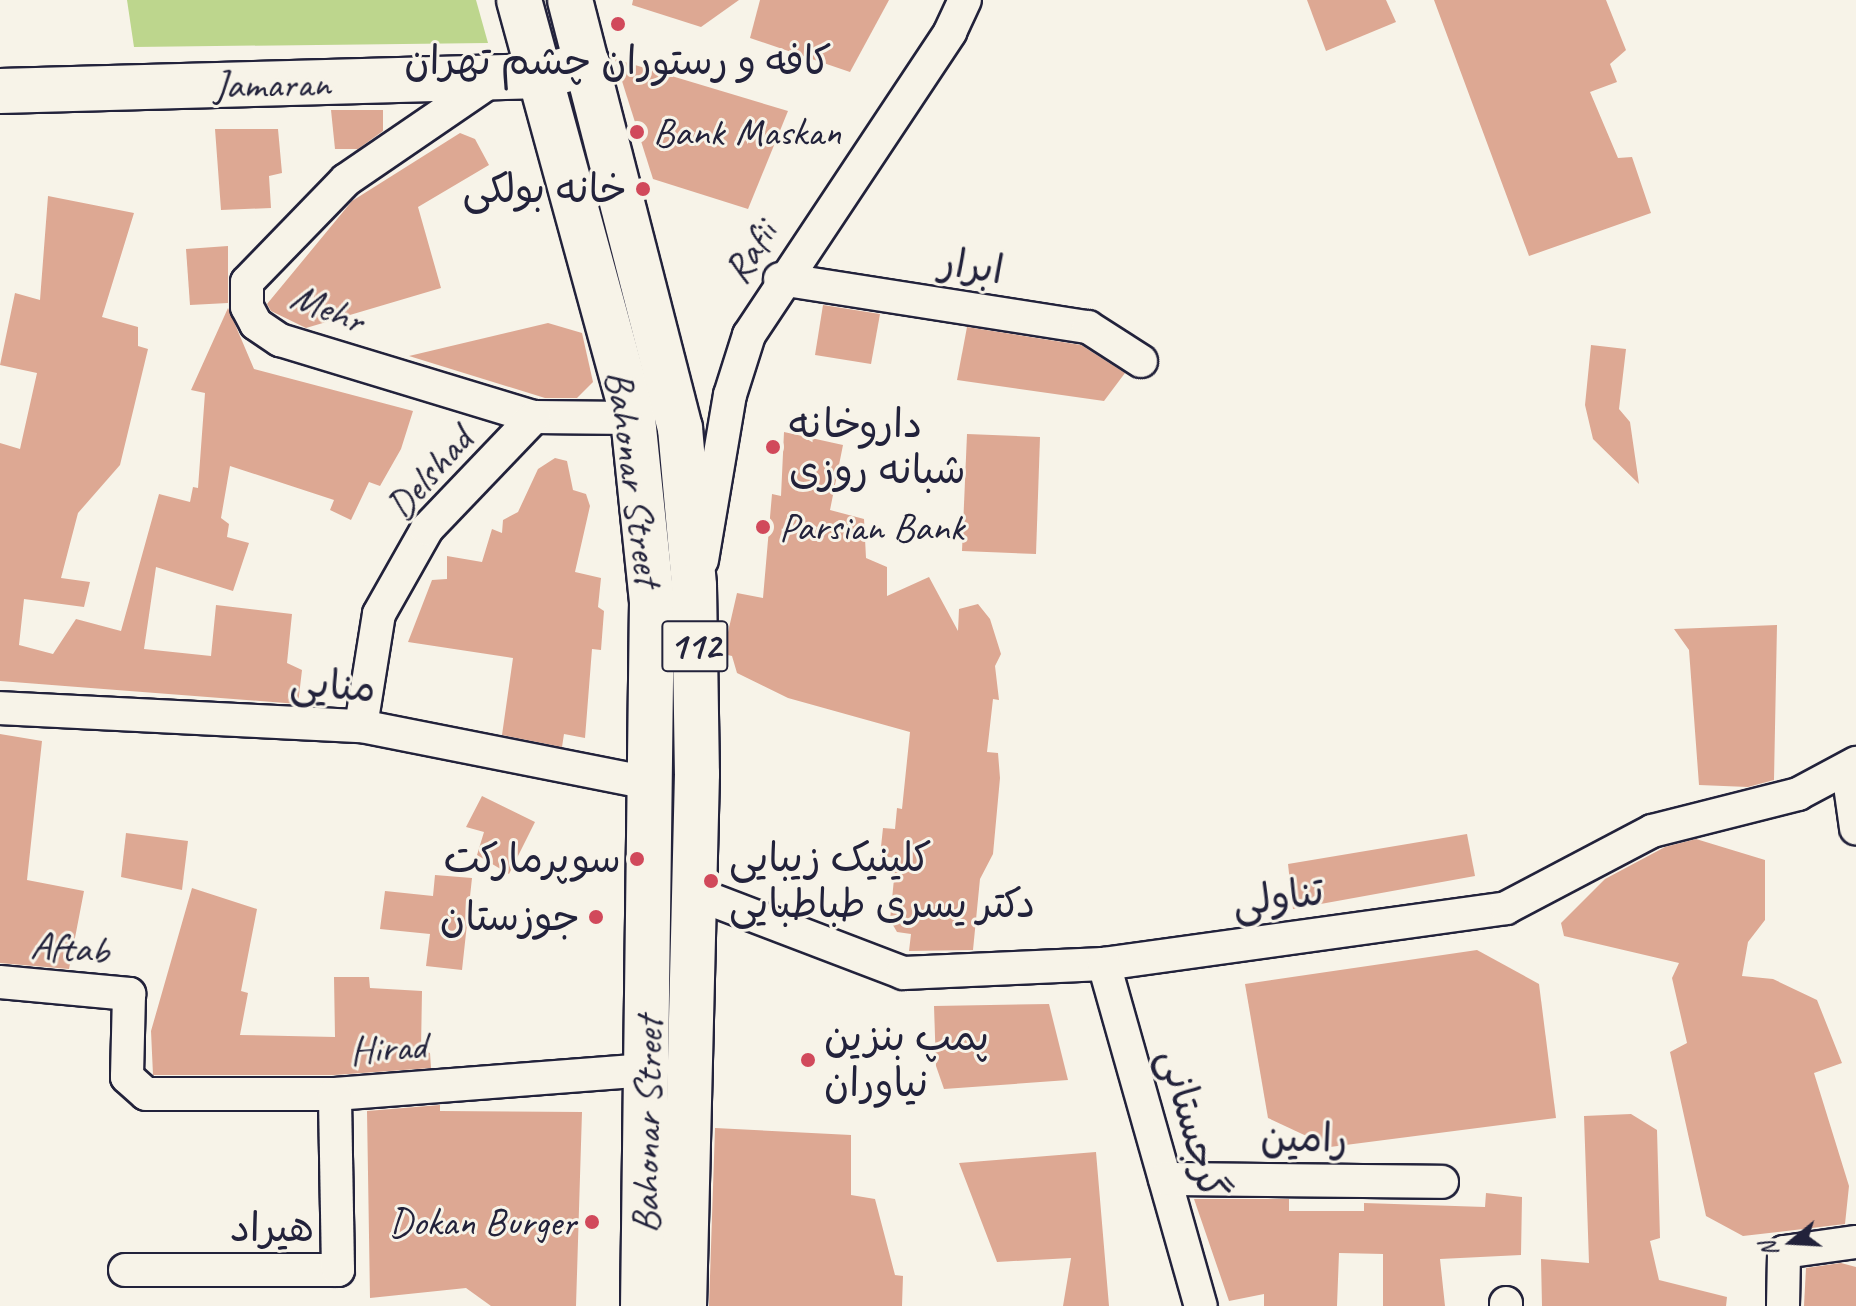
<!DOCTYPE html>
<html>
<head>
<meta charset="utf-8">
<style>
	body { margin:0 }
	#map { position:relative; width:1856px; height:1306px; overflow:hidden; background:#f7f3e8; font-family:Caveat,"Playpen Sans Arabic",sans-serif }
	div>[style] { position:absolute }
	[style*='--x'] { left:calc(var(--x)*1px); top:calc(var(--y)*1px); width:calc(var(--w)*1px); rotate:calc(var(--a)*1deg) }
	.green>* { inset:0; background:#bdd68d }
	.building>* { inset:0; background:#dda893 }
	.roads { filter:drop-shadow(2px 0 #22223b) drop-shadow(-2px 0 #22223b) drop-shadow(0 2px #22223b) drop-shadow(0 -2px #22223b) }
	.street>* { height:32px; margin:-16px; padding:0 16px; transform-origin:16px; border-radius:16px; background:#f7f3e8 }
	.secondary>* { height:44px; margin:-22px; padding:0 22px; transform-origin:22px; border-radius:22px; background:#f7f3e8 }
	.primary>* { height:44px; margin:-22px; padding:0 22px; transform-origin:22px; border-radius:22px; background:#f7f3e8 }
	.dots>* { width:22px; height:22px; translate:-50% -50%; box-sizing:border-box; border:4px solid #f7f3e8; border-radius:50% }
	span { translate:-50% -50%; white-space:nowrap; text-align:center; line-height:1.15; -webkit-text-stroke:6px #f7f3e8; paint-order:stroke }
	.shield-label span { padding:2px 6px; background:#f7f3e8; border:2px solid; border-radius:6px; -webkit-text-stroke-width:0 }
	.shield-label { font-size:38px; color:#22223b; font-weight:700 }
	.poi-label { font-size:40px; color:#22223b }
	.left { translate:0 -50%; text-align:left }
	.right { translate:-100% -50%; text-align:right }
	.street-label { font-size:40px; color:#22223b }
	.north { position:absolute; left:1752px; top:1202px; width:80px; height:80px; -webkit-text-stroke:6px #f7f3e8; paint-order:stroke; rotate:252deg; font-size:22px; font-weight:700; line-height:32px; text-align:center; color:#22223b }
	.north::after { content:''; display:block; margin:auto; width:28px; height:36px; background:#22223b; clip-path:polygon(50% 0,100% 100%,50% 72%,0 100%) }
</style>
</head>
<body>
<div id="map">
	<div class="green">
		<i style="clip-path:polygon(127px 0,476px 0,488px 43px,134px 47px)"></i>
	</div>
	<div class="building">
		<i style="clip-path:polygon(633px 0,739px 0,701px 27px,632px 5px)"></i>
		<i style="clip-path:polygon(760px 0,889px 0,850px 72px,750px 38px)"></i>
		<i style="clip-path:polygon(1307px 0,1386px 0,1396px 22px,1326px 51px)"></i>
		<i style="clip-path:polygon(1434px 0,1606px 0,1626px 50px,1610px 64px,1617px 82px,1590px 92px,1618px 158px,1632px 157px,1651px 213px,1529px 256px)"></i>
		<i style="clip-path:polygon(615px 59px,788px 111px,748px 209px,653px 179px)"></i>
		<i style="clip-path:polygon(331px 110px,383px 110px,383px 131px,358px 149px,335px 149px)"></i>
		<i style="clip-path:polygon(215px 129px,278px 129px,282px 173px,269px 176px,271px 208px,221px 210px)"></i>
		<i style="clip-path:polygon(460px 133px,475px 139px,489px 165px,418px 207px,441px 288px,306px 328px,271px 311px,267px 304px,352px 201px)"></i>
		<i style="clip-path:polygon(48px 196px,134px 213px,102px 317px,138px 327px,138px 346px,148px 349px,120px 465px,78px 513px,61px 578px,90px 582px,84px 607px,24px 599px,19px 645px,53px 654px,76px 619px,121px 631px,159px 494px,190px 502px,193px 487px,198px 488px,205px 393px,191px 390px,228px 308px,254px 369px,413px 411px,401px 449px,380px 486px,369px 482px,351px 520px,330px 510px,334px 500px,230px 466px,221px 518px,229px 524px,227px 537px,249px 543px,233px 591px,156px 567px,144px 649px,211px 656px,216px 605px,292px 614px,287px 663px,302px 670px,298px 704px,0 681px,0 443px,20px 449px,37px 373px,0 365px,15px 293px,40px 300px)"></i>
		<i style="clip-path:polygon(228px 246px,228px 303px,190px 305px,186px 249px)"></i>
		<i style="clip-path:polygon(823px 305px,880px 314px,871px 364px,815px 355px)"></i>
		<i style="clip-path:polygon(548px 323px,582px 333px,593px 382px,577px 398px,545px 398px,409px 356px)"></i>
		<i style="clip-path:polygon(967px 327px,1081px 345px,1125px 373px,1104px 401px,957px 380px)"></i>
		<i style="clip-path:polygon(1591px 345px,1626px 349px,1619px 409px,1630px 422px,1639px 484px,1593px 439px,1585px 405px)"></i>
		<i style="clip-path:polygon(784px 432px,843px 445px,830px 510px,864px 519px,866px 558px,887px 567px,887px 596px,929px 577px,958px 631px,959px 609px,978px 604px,990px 619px,1001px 654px,995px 666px,999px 700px,993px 699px,987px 752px,998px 753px,1000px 778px,993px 854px,980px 879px,973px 950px,909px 951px,911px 934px,897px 932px,890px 920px,896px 858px,880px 856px,883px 828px,895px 829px,897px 808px,902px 809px,910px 732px,788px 698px,737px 673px,732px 656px,723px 654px,737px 593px,763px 598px,772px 494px,781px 496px)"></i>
		<i style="clip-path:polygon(967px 434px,1040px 437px,1036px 554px,962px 551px)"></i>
		<i style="clip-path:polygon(555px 458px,567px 461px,573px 490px,586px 494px,590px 506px,575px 572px,601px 578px,598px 607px,604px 611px,601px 650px,592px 649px,585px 738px,564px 734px,562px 747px,502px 735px,513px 658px,408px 642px,432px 580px,447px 579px,447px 556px,482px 562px,492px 529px,502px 533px,503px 520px,518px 512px,538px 469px)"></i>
		<i style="clip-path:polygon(1777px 625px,1774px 780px,1748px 787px,1699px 785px,1689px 650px,1674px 629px)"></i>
		<i style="clip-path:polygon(0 734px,42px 741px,27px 880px,84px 891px,69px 969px,0 963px)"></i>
		<i style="clip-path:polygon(482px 796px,535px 822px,509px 874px,477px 855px,484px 832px,466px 827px)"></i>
		<i style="clip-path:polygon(126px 833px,188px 841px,182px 890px,121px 877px)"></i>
		<i style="clip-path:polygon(1467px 834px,1475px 876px,1293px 909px,1288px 864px)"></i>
		<i style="clip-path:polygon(1696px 839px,1765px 860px,1765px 920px,1748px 942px,1742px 976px,1773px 979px,1817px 1000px,1842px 1063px,1814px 1073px,1849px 1186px,1845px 1224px,1743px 1236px,1706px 1216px,1670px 1052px,1687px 1043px,1672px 978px,1679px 963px,1564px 936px,1561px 923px,1605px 879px,1665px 847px)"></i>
		<i style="clip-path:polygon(435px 875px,472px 878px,462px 970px,426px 966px,430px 934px,380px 929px,385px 891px,433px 896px)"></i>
		<i style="clip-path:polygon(192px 888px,257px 909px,241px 991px,248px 993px,240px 1035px,335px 1037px,334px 977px,369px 977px,370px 988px,422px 991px,421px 1050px,430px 1053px,431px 1068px,334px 1075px,153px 1075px,151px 1031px)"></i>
		<i style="clip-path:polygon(1477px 950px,1539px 984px,1556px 1118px,1330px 1147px,1268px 1118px,1245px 984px)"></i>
		<i style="clip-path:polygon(1049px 1004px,1068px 1080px,944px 1089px,936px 1066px,934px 1006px)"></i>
		<i style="clip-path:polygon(440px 1105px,440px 1111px,582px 1112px,576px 1306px,491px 1306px,466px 1288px,370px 1298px,367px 1111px)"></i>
		<i style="clip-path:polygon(1631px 1114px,1657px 1130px,1660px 1238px,1650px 1241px,1659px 1280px,1727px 1297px,1726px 1306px,1542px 1306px,1541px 1259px,1589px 1263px,1584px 1116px)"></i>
		<i style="clip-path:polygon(715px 1128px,851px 1135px,851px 1195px,875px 1199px,895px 1275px,903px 1276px,902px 1306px,709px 1306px)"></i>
		<i style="clip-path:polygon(1096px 1152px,1109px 1306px,1063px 1306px,1071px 1258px,997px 1262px,959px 1163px)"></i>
		<i style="clip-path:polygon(1486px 1193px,1522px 1197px,1521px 1255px,1440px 1259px,1445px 1306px,1383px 1306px,1383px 1254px,1339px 1253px,1337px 1306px,1264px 1306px,1264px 1294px,1229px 1301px,1194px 1199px,1289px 1199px,1289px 1211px,1364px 1211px,1364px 1203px,1485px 1207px)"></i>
		<i style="clip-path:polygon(1841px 1263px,1856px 1267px,1856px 1306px,1804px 1306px,1806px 1268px)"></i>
	</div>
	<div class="roads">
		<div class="street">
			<i style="--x:495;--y:78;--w:181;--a:145.6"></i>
			<i style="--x:346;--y:180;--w:142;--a:134.1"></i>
			<i style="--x:247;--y:282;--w:25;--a:90"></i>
			<i style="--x:247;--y:307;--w:19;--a:62"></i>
			<i style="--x:256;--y:324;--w:29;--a:34"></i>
			<i style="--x:280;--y:340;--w:265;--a:16.9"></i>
			<i style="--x:534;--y:417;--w:99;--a:0.6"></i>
			<i style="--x:780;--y:279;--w:312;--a:8.9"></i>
			<i style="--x:1088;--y:327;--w:63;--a:32.7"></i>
			<i style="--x:702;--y:560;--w:167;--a:-80.4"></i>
			<i style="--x:730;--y:395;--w:63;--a:-72.4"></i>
			<i style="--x:749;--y:335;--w:364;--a:-56.4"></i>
			<i style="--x:950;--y:32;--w:35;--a:-65"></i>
			<i style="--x:0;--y:708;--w:361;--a:2.9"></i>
			<i style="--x:361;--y:726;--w:298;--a:11.2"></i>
			<i style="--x:361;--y:726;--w:113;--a:-80.9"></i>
			<i style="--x:379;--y:614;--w:98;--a:-60.5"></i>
			<i style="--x:427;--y:529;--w:155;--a:-46.3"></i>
			<i style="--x:1848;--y:771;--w:58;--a:82"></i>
			<i style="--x:694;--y:893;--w:224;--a:20.9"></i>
			<i style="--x:903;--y:973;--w:201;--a:-2.6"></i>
			<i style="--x:1104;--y:964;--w:406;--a:-7.9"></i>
			<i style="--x:1506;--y:908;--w:165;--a:-27.8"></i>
			<i style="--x:1652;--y:831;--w:151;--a:-14.2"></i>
			<i style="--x:1798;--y:794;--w:66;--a:-28.1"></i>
			<i style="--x:1104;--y:964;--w:355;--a:74.2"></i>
			<i style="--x:0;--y:982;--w:130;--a:5.3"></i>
			<i style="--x:129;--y:994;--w:83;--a:91.4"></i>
			<i style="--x:127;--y:1077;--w:25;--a:42"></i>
			<i style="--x:146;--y:1094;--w:189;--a:0"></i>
			<i style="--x:335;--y:1094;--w:314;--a:-4.4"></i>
			<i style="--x:1165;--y:1179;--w:277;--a:0.6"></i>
			<i style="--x:125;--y:1270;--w:213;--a:0"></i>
			<i style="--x:338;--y:1270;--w:176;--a:-91"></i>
			<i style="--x:1506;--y:1306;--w:3;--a:-90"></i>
			<i style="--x:1783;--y:1306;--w:54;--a:-88.9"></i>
			<i style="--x:1784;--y:1252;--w:73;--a:-7.9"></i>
		</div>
		<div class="secondary">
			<i style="--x:0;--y:91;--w:543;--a:-1.58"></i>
			<i style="--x:543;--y:76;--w:46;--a:-15.3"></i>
		</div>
		<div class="primary">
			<i style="--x:519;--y:0;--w:433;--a:74.7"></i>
			<i style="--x:633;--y:418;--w:185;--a:84.1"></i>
			<i style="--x:652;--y:602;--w:704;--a:90.73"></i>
			<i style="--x:570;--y:0;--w:442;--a:75.6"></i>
			<i style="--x:680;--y:428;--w:159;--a:84.9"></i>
			<i style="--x:694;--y:586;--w:188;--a:89.1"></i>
			<i style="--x:697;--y:774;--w:532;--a:91.4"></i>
		</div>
	</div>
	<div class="dots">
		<i style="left:618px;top:24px;background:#d1495b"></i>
		<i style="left:637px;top:132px;background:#d1495b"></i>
		<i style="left:643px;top:189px;background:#d1495b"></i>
		<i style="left:773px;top:447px;background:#d1495b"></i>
		<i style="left:763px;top:527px;background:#d1495b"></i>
		<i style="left:637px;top:859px;background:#d1495b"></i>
		<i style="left:711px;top:881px;background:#d1495b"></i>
		<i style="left:596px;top:917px;background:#d1495b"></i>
		<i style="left:808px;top:1060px;background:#d1495b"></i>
		<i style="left:592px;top:1222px;background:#d1495b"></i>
	</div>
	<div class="shield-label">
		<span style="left:695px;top:646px">112</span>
	</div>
	<div class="poi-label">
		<span style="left:618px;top:61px">کافه و رستوران چشم تهران</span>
		<span class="left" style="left:653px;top:132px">Bank Maskan</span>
		<span class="right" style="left:627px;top:189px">خانه بولکی</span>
		<span class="left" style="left:789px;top:447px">داروخانه<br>شبانه روزی</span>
		<span class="left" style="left:779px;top:527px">Parsian Bank</span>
		<span class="left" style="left:729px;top:881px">کلینیک زیبایی<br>دکتر یسری طباطبایی</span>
		<span class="right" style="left:621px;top:859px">سوپرمارکت</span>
		<span class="right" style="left:580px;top:917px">جوزستان</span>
		<span class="left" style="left:824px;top:1060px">پمپ بنزین<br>نیاوران</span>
		<span class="right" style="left:576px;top:1222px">Dokan Burger</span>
	</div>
	<div class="street-label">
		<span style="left:272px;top:84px;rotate:-1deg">Jamaran</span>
		<span style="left:750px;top:252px;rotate:-58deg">Rafii</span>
		<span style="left:972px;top:266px;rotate:9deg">ابرار</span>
		<span style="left:328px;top:308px;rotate:22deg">Mehr</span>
		<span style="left:429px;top:473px;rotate:-49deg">Delshad</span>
		<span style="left:634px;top:478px;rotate:82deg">Bahonar Street</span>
		<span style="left:333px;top:685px;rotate:5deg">منایی</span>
		<span style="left:1278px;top:897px;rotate:-8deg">تناولی</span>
		<span style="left:70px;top:947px;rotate:5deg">Aftab</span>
		<span style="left:388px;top:1048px;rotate:-4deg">Hirad</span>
		<span style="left:1193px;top:1124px;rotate:74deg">گرجستانی</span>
		<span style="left:647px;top:1125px;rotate:-89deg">Bahonar Street</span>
		<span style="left:1304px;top:1138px;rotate:1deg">رامین</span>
		<span style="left:272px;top:1228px">هیراد</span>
	</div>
	<div class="north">N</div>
</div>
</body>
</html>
